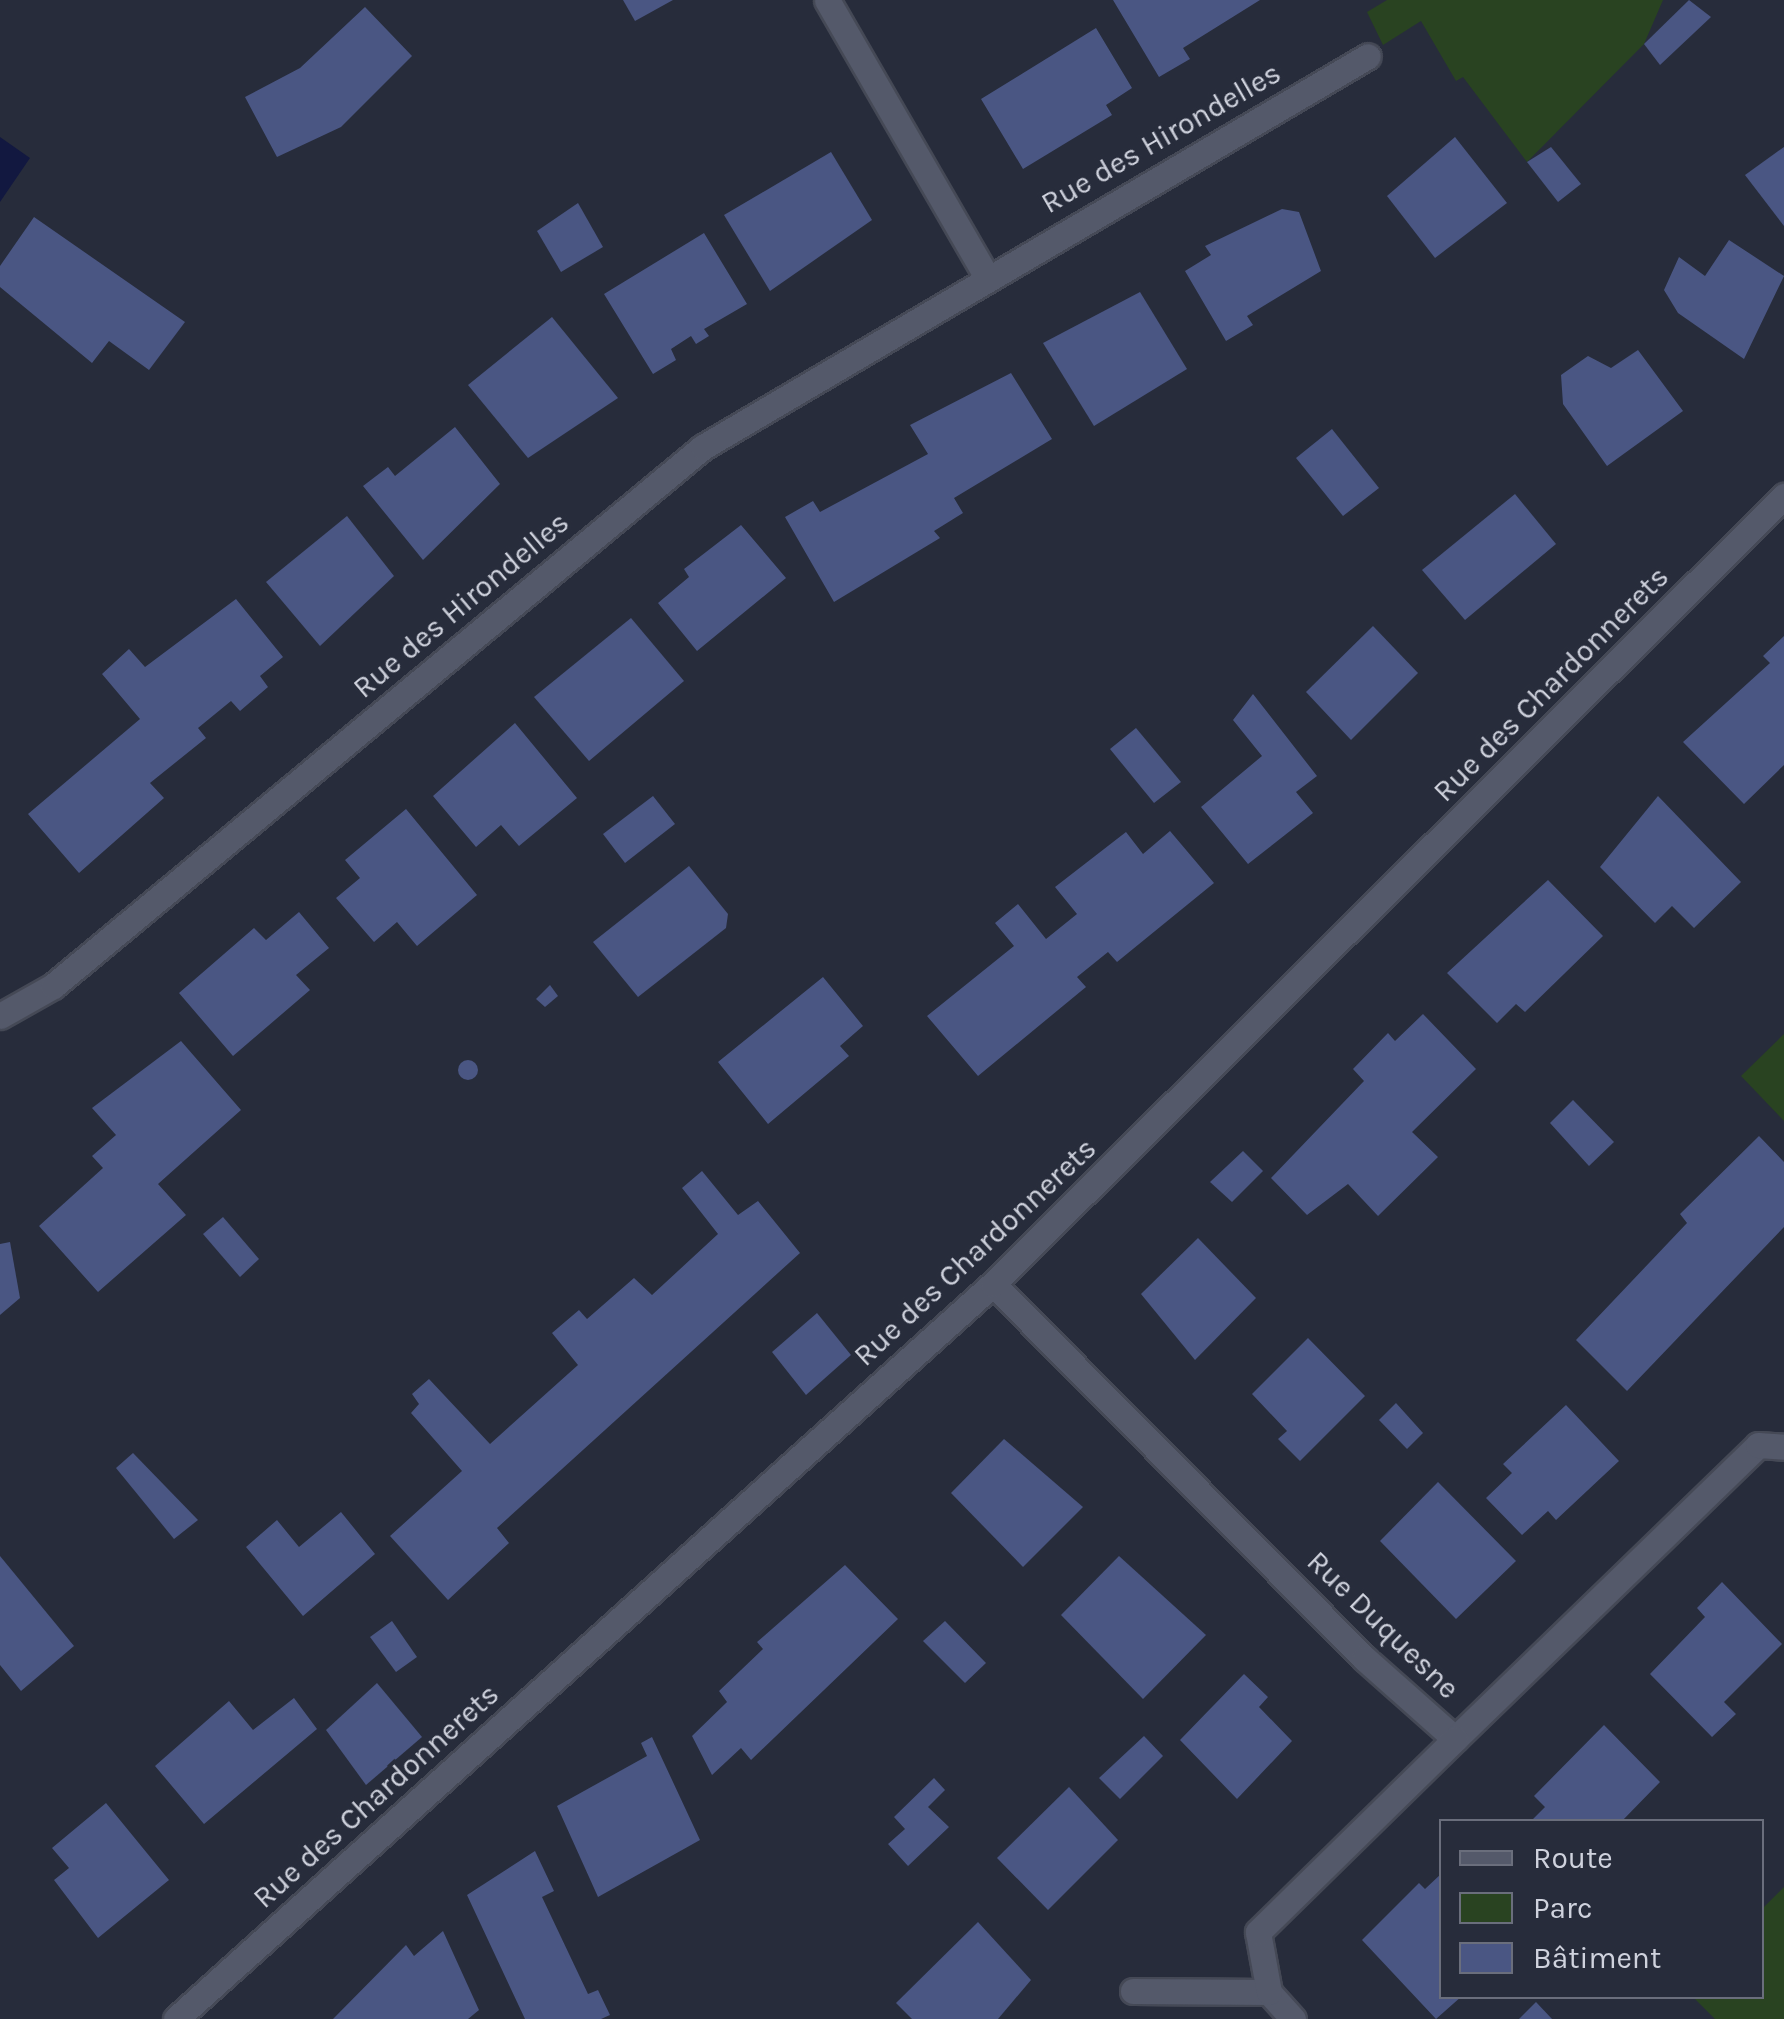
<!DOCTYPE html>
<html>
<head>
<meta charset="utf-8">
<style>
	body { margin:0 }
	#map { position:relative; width:1784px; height:2019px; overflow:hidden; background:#272c3b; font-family:Karla,sans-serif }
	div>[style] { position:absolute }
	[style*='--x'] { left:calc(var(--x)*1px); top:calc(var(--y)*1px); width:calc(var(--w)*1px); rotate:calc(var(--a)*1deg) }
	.green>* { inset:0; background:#294321 }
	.water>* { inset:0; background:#121840 }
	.building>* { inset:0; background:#4a5683 }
	.round { border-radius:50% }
	.roads { filter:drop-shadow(2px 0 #454956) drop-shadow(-2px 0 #454956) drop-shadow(0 2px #454956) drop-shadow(0 -2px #454956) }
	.minor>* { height:25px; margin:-12.5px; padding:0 12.5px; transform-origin:12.5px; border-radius:12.5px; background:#54596a }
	span { translate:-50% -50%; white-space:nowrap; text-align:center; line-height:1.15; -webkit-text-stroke:8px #272c3b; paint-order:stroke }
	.street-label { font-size:30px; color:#cfd2dd }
	.legend { position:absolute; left:1439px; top:1819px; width:325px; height:180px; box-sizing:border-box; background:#272c3b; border:2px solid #6a6e7c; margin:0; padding:12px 18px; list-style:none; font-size:30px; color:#cfd2dd }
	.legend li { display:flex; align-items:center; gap:20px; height:50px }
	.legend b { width:50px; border:2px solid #6a6e7c }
</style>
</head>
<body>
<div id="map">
	<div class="green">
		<i style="clip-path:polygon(1387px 0,1663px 0,1644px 44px,1527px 162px,1463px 77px,1456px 81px,1421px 21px,1383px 45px,1367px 12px)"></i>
		<i style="clip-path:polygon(1784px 1034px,1784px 1121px,1741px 1076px)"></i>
		<i style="clip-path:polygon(1784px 1887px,1784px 2019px,1715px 2019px,1693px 1997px,1762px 1996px,1762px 1909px)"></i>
	</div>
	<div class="water">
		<i style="clip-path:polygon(0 137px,30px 158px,0 202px)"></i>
	</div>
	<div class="building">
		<i style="clip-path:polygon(623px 0,673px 0,635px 21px)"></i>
		<i style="clip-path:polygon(1113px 0,1260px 0,1183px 48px,1190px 59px,1159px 77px)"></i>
		<i style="clip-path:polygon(1689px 0,1711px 17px,1660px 65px,1644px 44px)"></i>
		<i style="clip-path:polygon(365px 7px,412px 56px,341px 127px,277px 157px,245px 97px,300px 68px)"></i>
		<i style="clip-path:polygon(1096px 28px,1132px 88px,1106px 105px,1112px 115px,1023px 169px,981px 99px)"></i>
		<i style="clip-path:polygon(1455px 137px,1507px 203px,1435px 258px,1387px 196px)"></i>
		<i style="clip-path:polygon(1551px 147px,1581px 184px,1558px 202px,1527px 162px)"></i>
		<i style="clip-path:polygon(1784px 147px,1784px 226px,1745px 175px)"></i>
		<i style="clip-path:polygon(831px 152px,872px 220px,770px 291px,724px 215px)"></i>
		<i style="clip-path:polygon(578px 203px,603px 247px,561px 272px,537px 231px)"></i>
		<i style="clip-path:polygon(1282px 209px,1299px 212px,1321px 271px,1247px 316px,1253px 325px,1226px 341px,1185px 271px,1211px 255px,1205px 246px)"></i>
		<i style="clip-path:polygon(34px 217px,185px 322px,149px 370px,109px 341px,92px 363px,0 287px,0 266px)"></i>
		<i style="clip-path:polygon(704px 233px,747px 304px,704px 329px,709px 336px,696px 344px,691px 336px,671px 349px,676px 360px,653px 374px,604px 294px)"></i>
		<i style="clip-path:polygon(1729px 240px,1784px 276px,1744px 359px,1678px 313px,1664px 290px,1679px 257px,1705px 276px)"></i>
		<i style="clip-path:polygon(1140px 292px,1187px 369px,1094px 426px,1043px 343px)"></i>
		<i style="clip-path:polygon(552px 317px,618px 398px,528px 458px,468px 385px)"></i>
		<i style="clip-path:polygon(1638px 350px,1683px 411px,1607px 466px,1563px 404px,1561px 375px,1588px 356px,1611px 368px)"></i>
		<i style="clip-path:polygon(1011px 373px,1052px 439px,954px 498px,963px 513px,934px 531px,940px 538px,834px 602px,785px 517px,813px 501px,820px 512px,928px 454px,910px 425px)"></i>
		<i style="clip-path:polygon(455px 427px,500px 484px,423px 560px,363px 486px,388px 467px,395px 476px)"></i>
		<i style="clip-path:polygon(1332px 429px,1379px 488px,1343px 516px,1296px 458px)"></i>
		<i style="clip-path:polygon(1515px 494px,1556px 544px,1465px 620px,1422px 570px)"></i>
		<i style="clip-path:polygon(347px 516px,394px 576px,320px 646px,266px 582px)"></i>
		<i style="clip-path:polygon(741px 525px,786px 578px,697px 651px,658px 603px,689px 577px,684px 569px)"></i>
		<i style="clip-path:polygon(236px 599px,283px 657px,260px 676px,268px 687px,240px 711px,231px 701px,198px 728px,206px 738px,150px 783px,164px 798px,79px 873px,28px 814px,140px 719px,102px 674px,129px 649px,145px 667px)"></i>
		<i style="clip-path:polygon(631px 618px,684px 681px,589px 761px,534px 697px)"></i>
		<i style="clip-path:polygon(1373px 626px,1418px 673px,1351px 740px,1306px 692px)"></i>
		<i style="clip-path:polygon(1784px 636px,1784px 765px,1744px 804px,1683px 742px,1770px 663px,1763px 656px)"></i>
		<i style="clip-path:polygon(1253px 694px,1317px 776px,1296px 792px,1313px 813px,1248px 864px,1201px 807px,1262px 756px,1233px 720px)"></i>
		<i style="clip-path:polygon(515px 723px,577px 798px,519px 846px,501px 825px,476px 847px,433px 796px)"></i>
		<i style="clip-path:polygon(1136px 728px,1181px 782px,1154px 803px,1110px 749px)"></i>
		<i style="clip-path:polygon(653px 796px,675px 824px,625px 863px,603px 834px)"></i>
		<i style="clip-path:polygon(1658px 796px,1741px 882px,1694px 928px,1672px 906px,1655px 923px,1600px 867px)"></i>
		<i style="clip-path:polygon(406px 809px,477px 895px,417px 946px,397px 922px,374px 942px,336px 898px,360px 878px,345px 860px)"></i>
		<i style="clip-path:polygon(1170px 831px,1214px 883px,1117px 962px,1108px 952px,1077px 977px,1086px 987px,978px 1076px,927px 1016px,1014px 946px,995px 923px,1018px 904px,1046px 939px,1077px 914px,1055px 887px,1126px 832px,1143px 854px)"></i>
		<i style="clip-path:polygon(689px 866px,728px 914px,726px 928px,638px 997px,593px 942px)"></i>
		<i style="clip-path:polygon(1548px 880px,1603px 936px,1525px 1012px,1516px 1004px,1497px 1023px,1447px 973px)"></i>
		<i style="clip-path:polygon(299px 912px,329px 948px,296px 975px,310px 990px,233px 1056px,179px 993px,254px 928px,266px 940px)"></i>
		<i style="clip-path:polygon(823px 977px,863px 1026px,840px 1046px,849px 1056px,768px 1124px,718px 1062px)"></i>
		<i style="clip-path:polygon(550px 985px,558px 996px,545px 1007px,536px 999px)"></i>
		<i style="clip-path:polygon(1423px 1014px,1476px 1069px,1412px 1132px,1438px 1157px,1378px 1216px,1348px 1184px,1307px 1215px,1271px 1178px,1364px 1081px,1353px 1069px,1388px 1033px,1395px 1041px)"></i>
		<i style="clip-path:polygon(181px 1041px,241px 1110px,158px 1184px,186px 1215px,98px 1292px,39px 1226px,103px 1168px,92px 1156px,116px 1135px,92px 1108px)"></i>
		<i class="round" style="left:458px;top:1060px;width:20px;height:20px"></i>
		<i style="clip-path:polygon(1573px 1100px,1614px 1142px,1589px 1166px,1550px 1123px)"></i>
		<i style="clip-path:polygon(1759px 1136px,1784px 1162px,1784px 1227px,1627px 1391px,1576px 1340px,1687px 1223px,1680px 1214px)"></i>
		<i style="clip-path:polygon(1243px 1151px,1263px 1171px,1232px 1202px,1210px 1182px)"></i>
		<i style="clip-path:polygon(702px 1171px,738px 1215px,758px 1201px,800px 1253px,497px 1528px,509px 1543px,448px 1600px,390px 1536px,462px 1471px,411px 1413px,419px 1404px,412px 1394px,429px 1379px,490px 1444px,578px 1365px,552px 1333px,579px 1310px,587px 1319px,634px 1278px,652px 1295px,718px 1234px,682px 1188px)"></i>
		<i style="clip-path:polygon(223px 1217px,259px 1259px,240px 1277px,203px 1234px)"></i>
		<i style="clip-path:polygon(1198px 1238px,1256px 1298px,1195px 1360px,1141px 1294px)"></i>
		<i style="clip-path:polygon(10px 1242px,20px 1298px,0 1315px,0 1244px)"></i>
		<i style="clip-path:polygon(817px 1313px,851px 1355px,806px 1395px,772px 1352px)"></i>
		<i style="clip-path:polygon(1308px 1338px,1365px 1396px,1300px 1461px,1278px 1439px,1287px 1431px,1252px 1394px)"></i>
		<i style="clip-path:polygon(1396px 1403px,1423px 1433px,1407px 1449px,1379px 1420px)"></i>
		<i style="clip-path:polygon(1566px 1405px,1619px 1461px,1556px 1520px,1548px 1511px,1522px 1535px,1486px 1498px,1512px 1473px,1503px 1464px)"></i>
		<i style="clip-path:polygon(1004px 1439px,1083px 1507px,1023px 1567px,951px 1493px)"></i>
		<i style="clip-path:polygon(133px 1453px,198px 1520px,174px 1539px,116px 1468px)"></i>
		<i style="clip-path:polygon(1438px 1482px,1516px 1561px,1456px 1619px,1380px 1541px)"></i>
		<i style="clip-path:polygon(341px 1512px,375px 1554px,303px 1616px,246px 1547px,277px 1520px,299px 1547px)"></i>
		<i style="clip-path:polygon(0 1556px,74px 1646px,21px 1691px,0 1665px)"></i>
		<i style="clip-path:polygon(1119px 1556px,1206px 1635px,1143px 1699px,1061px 1615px)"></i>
		<i style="clip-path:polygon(845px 1565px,898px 1619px,751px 1760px,741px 1748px,712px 1775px,692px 1736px,727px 1702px,719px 1691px,763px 1649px,757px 1642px)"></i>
		<i style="clip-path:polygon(1722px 1582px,1782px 1644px,1724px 1702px,1736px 1714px,1712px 1737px,1650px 1674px,1705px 1617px,1697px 1608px)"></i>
		<i style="clip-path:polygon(392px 1621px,417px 1657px,396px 1672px,370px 1637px)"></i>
		<i style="clip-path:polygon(945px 1621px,986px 1663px,965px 1683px,923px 1641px)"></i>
		<i style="clip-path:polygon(1244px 1674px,1268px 1697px,1259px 1707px,1292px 1741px,1237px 1799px,1180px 1740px)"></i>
		<i style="clip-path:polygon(377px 1683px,422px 1737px,366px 1785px,326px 1730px)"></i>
		<i style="clip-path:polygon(294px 1698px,317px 1729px,204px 1824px,155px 1766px,229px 1701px,253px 1730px)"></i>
		<i style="clip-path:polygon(1604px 1725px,1660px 1782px,1621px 1822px,1530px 1822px,1545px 1807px,1534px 1796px)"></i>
		<i style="clip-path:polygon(1144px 1736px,1163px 1756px,1120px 1799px,1099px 1778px)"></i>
		<i style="clip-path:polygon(652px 1737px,700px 1840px,598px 1897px,557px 1806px,647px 1756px,641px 1743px)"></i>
		<i style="clip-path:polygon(934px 1778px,945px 1790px,928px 1807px,949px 1827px,908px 1866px,888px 1844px,905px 1829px,894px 1817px)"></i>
		<i style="clip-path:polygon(1069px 1787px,1118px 1840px,1048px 1910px,997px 1858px)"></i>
		<i style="clip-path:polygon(106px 1803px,169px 1880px,98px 1938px,54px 1880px,69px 1868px,52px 1848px)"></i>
		<i style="clip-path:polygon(535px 1851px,554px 1891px,542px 1897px,588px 1994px,598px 1990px,610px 2015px,601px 2019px,525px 2019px,467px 1895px)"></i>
		<i style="clip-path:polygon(1442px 1873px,1442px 1996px,1462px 1996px,1436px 2019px,1362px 1940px,1419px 1883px,1425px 1889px)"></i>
		<i style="clip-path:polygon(978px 1922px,1031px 1980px,998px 2019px,912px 2019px,896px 2003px)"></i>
		<i style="clip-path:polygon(443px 1931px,479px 2010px,468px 2019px,333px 2019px,406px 1945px,414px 1956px)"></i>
		<i style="clip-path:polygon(1536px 2002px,1552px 2019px,1519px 2019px)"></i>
	</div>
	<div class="roads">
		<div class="minor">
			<i style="--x:827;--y:0;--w:318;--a:60"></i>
			<i style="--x:0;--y:1016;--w:61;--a:-29.5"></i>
			<i style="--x:53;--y:986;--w:844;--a:-39.67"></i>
			<i style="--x:703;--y:447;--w:771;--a:-30.45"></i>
			<i style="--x:993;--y:1284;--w:528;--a:45.23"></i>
			<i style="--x:1365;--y:1659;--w:120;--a:41.6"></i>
			<i style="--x:1455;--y:1739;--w:422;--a:-44.1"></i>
			<i style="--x:1758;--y:1445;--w:26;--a:4"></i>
			<i style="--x:1133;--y:1991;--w:136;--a:0.4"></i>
			<i style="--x:176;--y:2019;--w:1099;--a:-41.98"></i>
			<i style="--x:993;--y:1284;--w:1117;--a:-44.89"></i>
			<i style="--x:1293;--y:2019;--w:36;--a:-132"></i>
			<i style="--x:1269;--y:1992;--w:61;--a:-100.4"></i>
			<i style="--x:1258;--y:1932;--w:276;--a:-44.4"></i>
		</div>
	</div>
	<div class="street-label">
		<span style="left:1161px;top:138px;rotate:-30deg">Rue des Hirondelles</span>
		<span style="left:461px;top:605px;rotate:-40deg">Rue des Hirondelles</span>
		<span style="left:1551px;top:684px;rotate:-45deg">Rue des Chardonnerets</span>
		<span style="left:975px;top:1252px;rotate:-43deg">Rue des Chardonnerets</span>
		<span style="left:1383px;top:1625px;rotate:44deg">Rue Duquesne</span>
		<span style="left:376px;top:1796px;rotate:-42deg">Rue des Chardonnerets</span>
	</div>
	<ul class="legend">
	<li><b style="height:12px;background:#54596a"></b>Route</li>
	<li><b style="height:28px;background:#294321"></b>Parc</li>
	<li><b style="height:28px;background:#4a5683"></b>Bâtiment</li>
	</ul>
</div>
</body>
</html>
